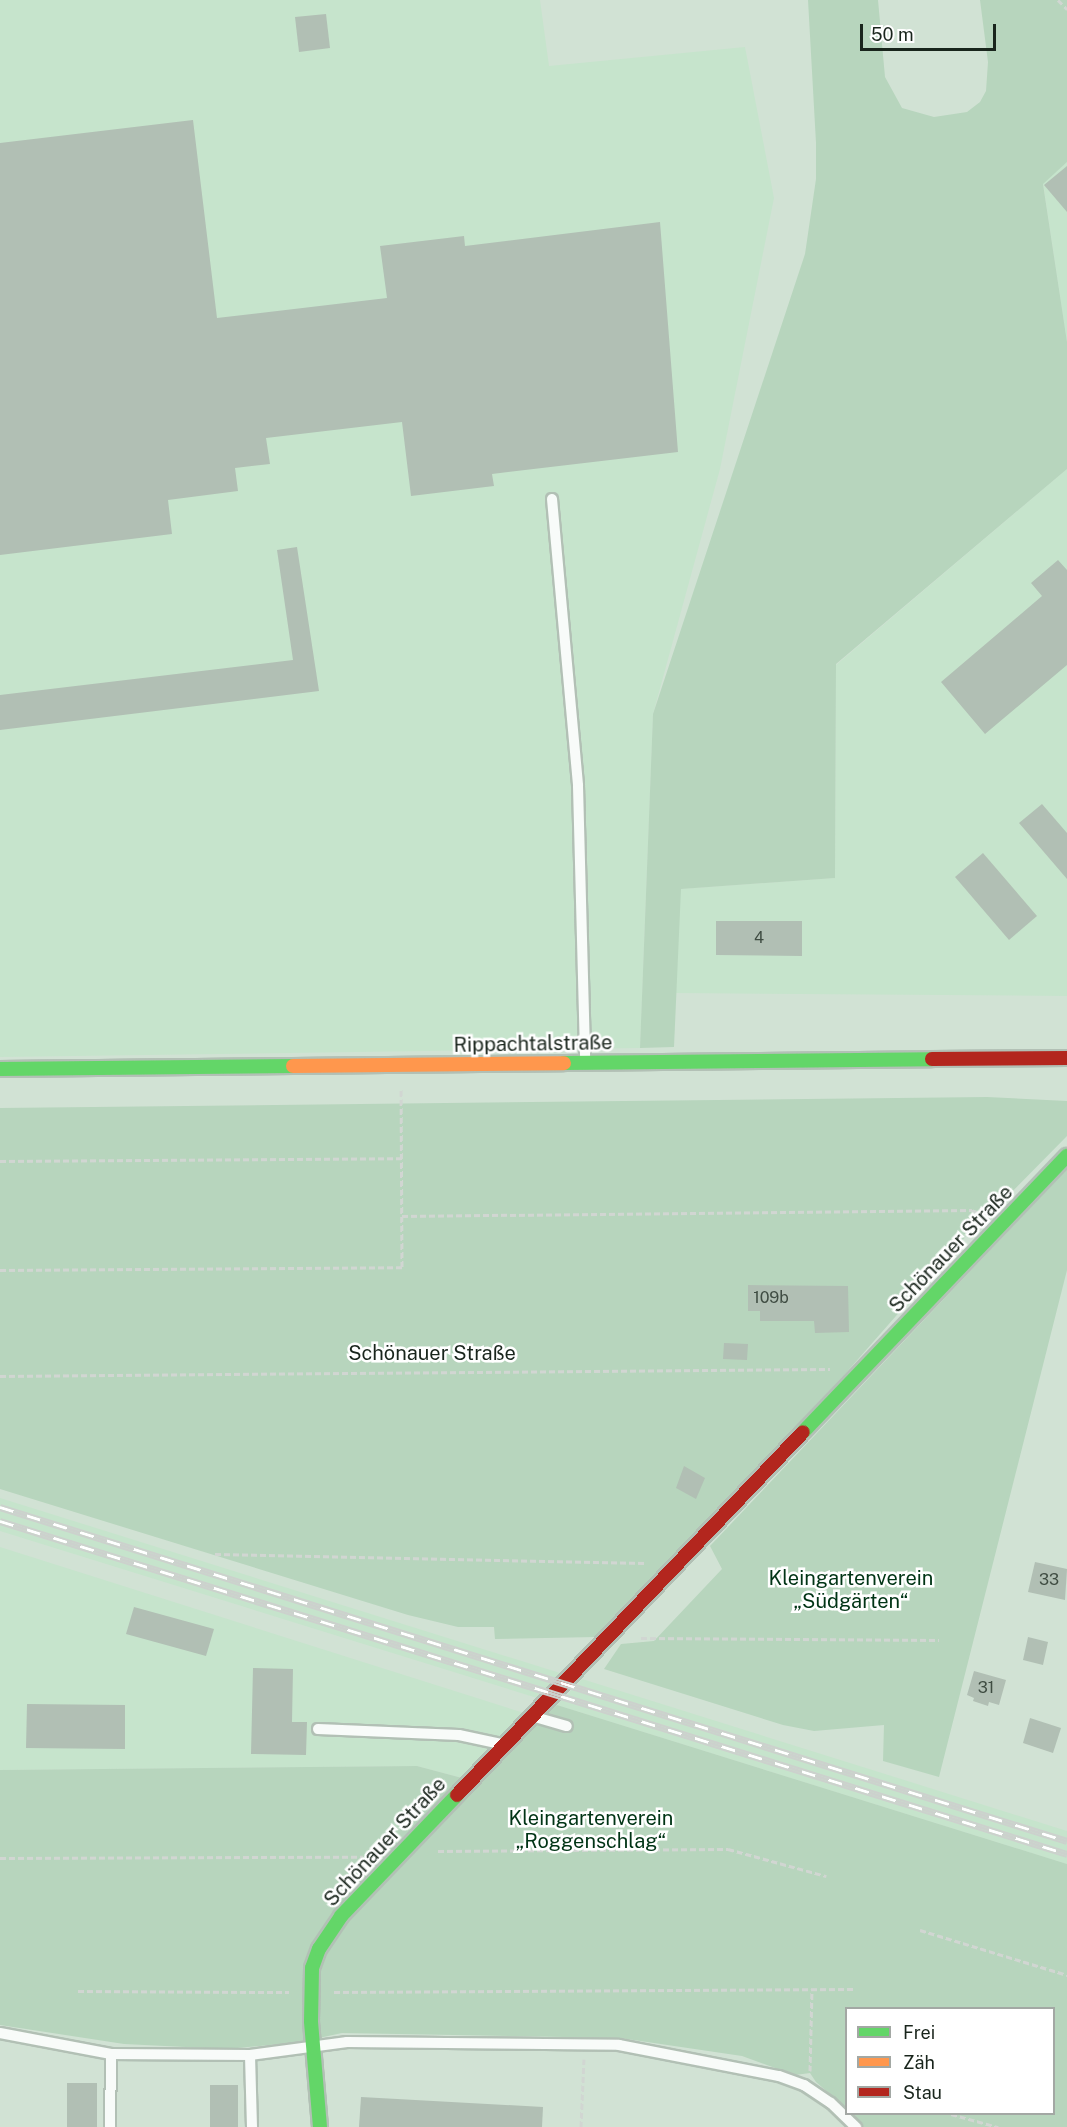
<!DOCTYPE html>
<html>
<head>
<meta charset="utf-8">
<style>
	body { margin:0 }
	#map { position:relative; width:1067px; height:2127px; overflow:hidden; background:#d1e2d4; font-family:"Public Sans",sans-serif }
	div>[style] { position:absolute }
	[style*='--x'] { left:calc(var(--x)*1px); top:calc(var(--y)*1px); width:calc(var(--w)*1px); rotate:calc(var(--a)*1deg) }
	.built>* { inset:0; background:#c6e4cc }
	.green>* { inset:0; background:#b7d5bd }
	.building>* { inset:0; background:#b1bfb4 }
	.path>* { height:3px; margin-top:-1.5px; transform-origin:0; background:repeating-linear-gradient(90deg,#d1d6d2 0 6px,transparent 0 9px) }
	.roads { filter:drop-shadow(2px 0 #b2c0b5) drop-shadow(-2px 0 #b2c0b5) drop-shadow(0 2px #b2c0b5) drop-shadow(0 -2px #b2c0b5) }
	.lane>* { height:10px; margin:-5px; padding:0 5px; transform-origin:5px; border-radius:5px; background:#f8fbf9 }
	.fast>* { height:14px; margin:-7px; padding:0 7px; transform-origin:7px; border-radius:7px; background:#63d668 }
	.slow>* { height:14px; margin:-7px; padding:0 7px; transform-origin:7px; border-radius:7px; background:#ff974d }
	.jam>* { height:14px; margin:-7px; padding:0 7px; transform-origin:7px; border-radius:7px; background:#b3261e }
	.rail>* { height:7px; margin-top:-3.5px; transform-origin:0; background:repeating-linear-gradient(90deg,#fff 0 14px,#ccd1cd 0 28px); box-sizing:border-box; border-block:2px solid #ccd1cd }
	span { translate:-50% -50%; white-space:nowrap; text-align:center; line-height:1.15; -webkit-text-stroke:5px #fff; paint-order:stroke }
	.number-label { font-size:16px; color:#3f4c42 }
	.number-label span { -webkit-text-stroke-width:0 }
	.street-label { font-size:20px; color:#19251c }
	.park-label { font-size:20px; color:#003415 }
	.legend { position:absolute; left:845px; top:2007px; width:210px; height:108px; box-sizing:border-box; background:#fff; border:2px solid #a3a8a4; margin:0; padding:8px 10px; list-style:none; font-size:18px; color:#19251c }
	.legend li { display:flex; align-items:center; gap:12px; height:30px }
	.legend b { width:30px; border:2px solid #a3a8a4 }
	.scale { position:absolute; left:860px; top:24px; width:136px; height:27px; box-sizing:border-box; border:3px solid #19251c; border-top:0; padding-left:8px; font-size:18px; line-height:21px; white-space:nowrap; color:#19251c; -webkit-text-stroke:4px #fff; paint-order:stroke }
</style>
</head>
<body>
<div id="map">
	<div class="built">
		<i style="clip-path:polygon(0 0,540px 0,549px 66px,745px 47px,774px 198px,720px 469px,653px 714px,640px 1048px,0 1057px)"></i>
		<i style="clip-path:polygon(1067px 162px,1067px 342px,1043px 183px)"></i>
		<i style="clip-path:polygon(1067px 469px,1067px 996px,676px 993px,680px 889px,835px 878px,836px 665px)"></i>
		<i style="clip-path:polygon(0 1498px,560px 1673px,537px 1698px,0 1531px)"></i>
		<i style="clip-path:polygon(0 1547px,524px 1713px,462px 1778px,417px 1766px,0 1770px)"></i>
		<i style="clip-path:polygon(582px 1679px,1067px 1831px,1067px 1864px,557px 1705px)"></i>
	</div>
	<div class="green">
		<i style="clip-path:polygon(808px 0,878px 0,885px 77px,902px 108px,934px 117px,967px 112px,980px 102px,986px 91px,988px 62px,980px 0,1067px 0,1067px 162px,1043px 184px,1067px 342px,1067px 469px,836px 664px,835px 878px,681px 889px,674px 1047px,640px 1048px,653px 714px,805px 254px,816px 179px,816px 143px)"></i>
		<i style="clip-path:polygon(987px 1097px,1067px 1101px,1067px 1136px,991px 1213px,972px 1210px,968px 1234px,845px 1374px,596px 1637px,495px 1639px,494px 1627px,458px 1627px,408px 1615px,0 1489px,0 1108px)"></i>
		<i style="clip-path:polygon(1067px 1169px,1067px 1270px,939px 1777px,883px 1761px,884px 1725px,814px 1731px,783px 1725px,604px 1669px,621px 1644px,654px 1641px,722px 1569px,710px 1546px)"></i>
		<i style="clip-path:polygon(557px 1705px,1067px 1864px,1067px 2127px,862px 2127px,851px 2114px,1054px 2114px,1054px 2008px,846px 2008px,846px 2108px,816px 2082px,810px 2073px,795px 2075px,742px 2056px,620px 2038px,342px 2033px,300px 2042px,227px 2049px,124px 2044px,0 2025px,0 1770px,417px 1766px,462px 1778px)"></i>
	</div>
	<div class="building">
		<i style="clip-path:polygon(326px 14px,330px 48px,299px 52px,295px 17px)"></i>
		<i style="clip-path:polygon(193px 120px,217px 318px,387px 298px,380px 246px,464px 236px,465px 246px,660px 222px,678px 452px,492px 474px,494px 486px,411px 496px,402px 422px,266px 438px,270px 464px,235px 468px,238px 491px,168px 500px,172px 534px,0 555px,0 143px)"></i>
		<i style="clip-path:polygon(1067px 166px,1067px 212px,1044px 185px)"></i>
		<i style="clip-path:polygon(297px 547px,319px 691px,0 730px,0 695px,293px 660px,277px 550px)"></i>
		<i style="clip-path:polygon(1058px 560px,1067px 570px,1067px 665px,985px 734px,941px 682px,1042px 596px,1031px 583px)"></i>
		<i style="clip-path:polygon(1042px 804px,1067px 833px,1067px 879px,1019px 823px)"></i>
		<i style="clip-path:polygon(983px 853px,1037px 916px,1009px 940px,955px 877px)"></i>
		<i style="clip-path:polygon(716px 921px,802px 921px,802px 956px,716px 955px)"></i>
		<i style="clip-path:polygon(748px 1285px,848px 1286px,849px 1332px,815px 1333px,814px 1321px,760px 1321px,760px 1311px,748px 1311px)"></i>
		<i style="clip-path:polygon(724px 1343px,748px 1344px,747px 1360px,723px 1359px)"></i>
		<i style="clip-path:polygon(684px 1466px,705px 1478px,696px 1499px,676px 1488px)"></i>
		<i style="clip-path:polygon(1035px 1562px,1067px 1569px,1065px 1600px,1028px 1592px)"></i>
		<i style="clip-path:polygon(134px 1607px,214px 1629px,206px 1656px,126px 1634px)"></i>
		<i style="clip-path:polygon(1028px 1637px,1048px 1642px,1043px 1665px,1023px 1660px)"></i>
		<i style="clip-path:polygon(253px 1668px,293px 1669px,292px 1722px,307px 1722px,306px 1755px,251px 1754px)"></i>
		<i style="clip-path:polygon(974px 1671px,1006px 1680px,999px 1705px,989px 1702px,988px 1706px,973px 1701px,974px 1698px,967px 1695px)"></i>
		<i style="clip-path:polygon(27px 1704px,125px 1705px,125px 1749px,26px 1748px)"></i>
		<i style="clip-path:polygon(1030px 1718px,1061px 1728px,1053px 1753px,1023px 1743px)"></i>
		<i style="clip-path:polygon(67px 2083px,97px 2083px,97px 2127px,67px 2127px)"></i>
		<i style="clip-path:polygon(210px 2085px,238px 2085px,238px 2127px,210px 2127px)"></i>
		<i style="clip-path:polygon(361px 2097px,543px 2107px,542px 2127px,359px 2127px)"></i>
	</div>
	<div class="path">
		<i style="--x:1058;--y:0;--w:13;--a:45"></i>
		<i style="--x:0;--y:1161;--w:401;--a:-0.4"></i>
		<i style="--x:402;--y:1216;--w:570;--a:-0.6"></i>
		<i style="--x:972;--y:1210;--w:7;--a:27"></i>
		<i style="--x:0;--y:1270;--w:402;--a:-0.4"></i>
		<i style="--x:402;--y:1267;--w:178;--a:-90.3"></i>
		<i style="--x:0;--y:1376;--w:830;--a:-0.48"></i>
		<i style="--x:215;--y:1554;--w:430;--a:1.2"></i>
		<i style="--x:641;--y:1638;--w:298;--a:0.4"></i>
		<i style="--x:438;--y:1851;--w:290;--a:-0.4"></i>
		<i style="--x:728;--y:1849;--w:102;--a:15.4"></i>
		<i style="--x:0;--y:1858;--w:363;--a:-0.2"></i>
		<i style="--x:920;--y:1930;--w:154;--a:17"></i>
		<i style="--x:78;--y:1991;--w:211;--a:0.3"></i>
		<i style="--x:334;--y:1992;--w:521;--a:-0.33"></i>
		<i style="--x:810;--y:2071;--w:82;--a:-88.6"></i>
		<i style="--x:951;--y:2114;--w:49;--a:15.5"></i>
		<i style="--x:581;--y:2127;--w:68;--a:-87.5"></i>
	</div>
	<div class="roads">
		<div class="lane">
			<i style="--x:552;--y:499;--w:288;--a:84.8"></i>
			<i style="--x:578;--y:786;--w:274;--a:88.5"></i>
			<i style="--x:535;--y:1717;--w:33;--a:16"></i>
			<i style="--x:318;--y:1729;--w:141;--a:2.4"></i>
			<i style="--x:459;--y:1735;--w:43;--a:12.1"></i>
			<i style="--x:0;--y:2033;--w:113;--a:10.7"></i>
			<i style="--x:111;--y:2054;--w:139;--a:0.4"></i>
			<i style="--x:110;--y:2127;--w:73;--a:-89.2"></i>
			<i style="--x:252;--y:2127;--w:72;--a:-91.6"></i>
			<i style="--x:250;--y:2055;--w:98;--a:-7.6"></i>
			<i style="--x:347;--y:2042;--w:272;--a:0.6"></i>
			<i style="--x:619;--y:2045;--w:163;--a:11"></i>
			<i style="--x:779;--y:2076;--w:27;--a:20"></i>
			<i style="--x:804;--y:2085;--w:32;--a:34"></i>
			<i style="--x:831;--y:2103;--w:35;--a:44"></i>
		</div>
		<div class="fast">
			<i style="--x:564;--y:1063;--w:368;--a:-0.6"></i>
			<i style="--x:0;--y:1069;--w:293;--a:-0.6"></i>
			<i style="--x:803;--y:1432;--w:382;--a:-46.3"></i>
			<i style="--x:320;--y:2127;--w:106;--a:-94.9"></i>
			<i style="--x:311;--y:2021;--w:53;--a:-88.9"></i>
			<i style="--x:312;--y:1968;--w:20;--a:-70"></i>
			<i style="--x:319;--y:1949;--w:40;--a:-56"></i>
			<i style="--x:341;--y:1916;--w:168;--a:-46.2"></i>
		</div>
		<div class="slow">
			<i style="--x:293;--y:1066;--w:271;--a:-0.6"></i>
		</div>
		<div class="jam">
			<i style="--x:932;--y:1059;--w:135;--a:-0.4"></i>
			<i style="--x:457;--y:1795;--w:501;--a:-46.37"></i>
		</div>
	</div>
	<div class="rail">
		<i style="--x:0;--y:1507;--w:1118;--a:17.38"></i>
		<i style="--x:0;--y:1521;--w:1118;--a:17.33"></i>
	</div>
	<div class="number-label">
		<span style="left:759px;top:938px">4</span>
		<span style="left:771px;top:1298px">109b</span>
		<span style="left:1049px;top:1580px">33</span>
		<span style="left:986px;top:1688px">31</span>
	</div>
	<div class="street-label">
		<span style="left:533px;top:1044px;rotate:-1deg">Rippachtalstraße</span>
		<span style="left:951px;top:1249px;rotate:-46deg">Schönauer Straße</span>
		<span style="left:432px;top:1353px">Schönauer Straße</span>
		<span style="left:385px;top:1842px;rotate:-47deg">Schönauer Straße</span>
	</div>
	<div class="park-label">
		<span style="left:851px;top:1590px">Kleingartenverein<br>„Südgärten“</span>
		<span style="left:591px;top:1830px">Kleingartenverein<br>„Roggenschlag“</span>
	</div>
	<ul class="legend">
	<li><b style="height:8px;background:#63d668"></b>Frei</li>
	<li><b style="height:8px;background:#ff974d"></b>Zäh</li>
	<li><b style="height:8px;background:#b3261e"></b>Stau</li>
	</ul>
	<div class="scale">50 m</div>
</div>
</body>
</html>
